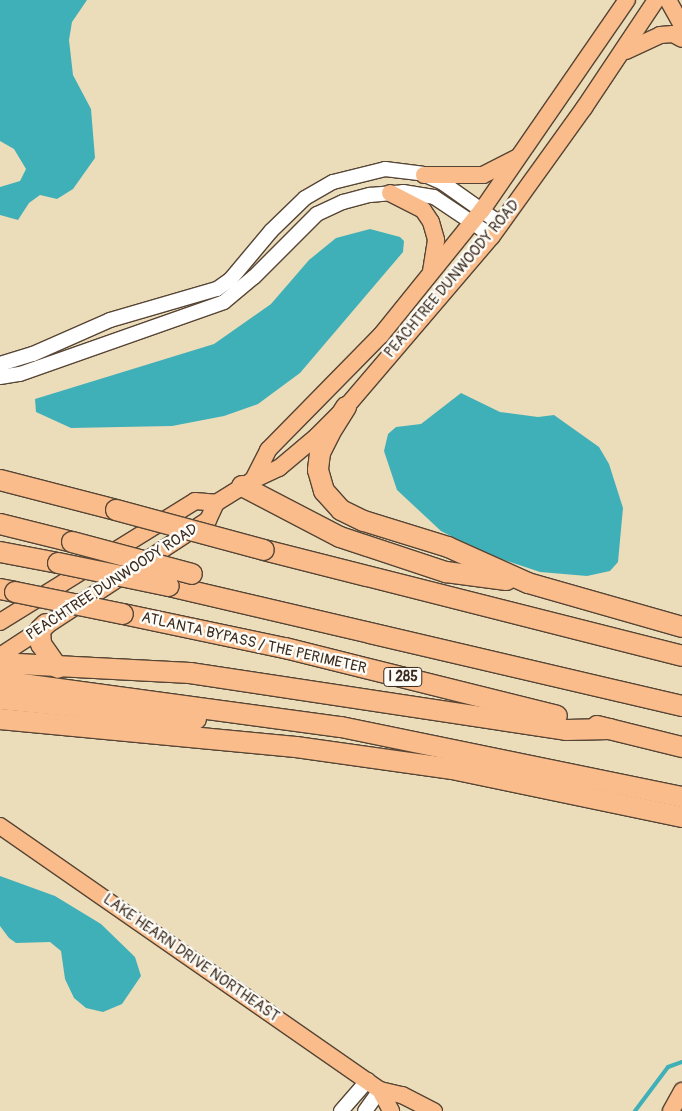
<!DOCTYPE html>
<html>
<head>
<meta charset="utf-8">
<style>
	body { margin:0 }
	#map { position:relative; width:682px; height:1111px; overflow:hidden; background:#ecddba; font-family:Pangolin,sans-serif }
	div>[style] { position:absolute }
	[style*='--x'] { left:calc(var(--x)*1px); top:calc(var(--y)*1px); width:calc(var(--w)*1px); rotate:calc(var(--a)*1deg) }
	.water>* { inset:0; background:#40b0b8 }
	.stream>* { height:4px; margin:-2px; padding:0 2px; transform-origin:2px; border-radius:2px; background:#40b0b8 }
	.roads { filter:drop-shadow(1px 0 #564535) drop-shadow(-1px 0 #564535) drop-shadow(0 1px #564535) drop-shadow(0 -1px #564535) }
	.minor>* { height:14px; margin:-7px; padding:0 7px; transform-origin:7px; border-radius:7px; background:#fff }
	.major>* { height:16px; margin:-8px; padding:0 8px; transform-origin:8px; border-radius:8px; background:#fabc8b }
	.highway>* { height:20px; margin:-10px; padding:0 10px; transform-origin:10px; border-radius:10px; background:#fabc8b }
	.bridges { filter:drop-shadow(1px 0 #564535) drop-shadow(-1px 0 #564535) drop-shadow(0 1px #564535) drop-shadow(0 -1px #564535) }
	.highway-bridge>* { height:20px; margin:-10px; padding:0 10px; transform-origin:10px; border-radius:10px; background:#fabc8b }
	span { translate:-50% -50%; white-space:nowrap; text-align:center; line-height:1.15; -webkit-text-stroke:5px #fdfcf7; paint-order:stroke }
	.shield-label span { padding:1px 4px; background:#fdfcf7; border:1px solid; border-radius:4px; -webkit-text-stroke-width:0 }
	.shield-label { font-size:14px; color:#3b2a1e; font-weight:700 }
	.street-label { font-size:15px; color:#3b2a1e }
</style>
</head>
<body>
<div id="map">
	<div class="water">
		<i style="clip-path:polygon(0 0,87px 0,72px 22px,69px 40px,73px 75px,91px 109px,95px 158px,73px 189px,57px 199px,40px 195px,29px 203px,18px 220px,0 215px,0 187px,20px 181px,26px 169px,14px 149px,0 141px)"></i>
		<i style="clip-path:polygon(370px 229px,400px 237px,404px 241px,403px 252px,300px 373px,258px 404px,224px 416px,172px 426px,71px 428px,36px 412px,35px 399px,214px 344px,271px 304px,309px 260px,336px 238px)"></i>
		<i style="clip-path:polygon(461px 393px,500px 412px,538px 417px,554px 415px,599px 447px,609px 464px,623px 508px,618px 562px,610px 571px,587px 576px,540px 572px,486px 554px,441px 531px,397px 490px,384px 451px,388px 434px,396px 427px,421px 424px)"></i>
		<i style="clip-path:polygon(0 876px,55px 896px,101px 924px,135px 957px,141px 976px,122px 1004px,103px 1012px,86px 1008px,74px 998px,65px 979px,61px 951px,50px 942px,16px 943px,9px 938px,0 926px)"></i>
	</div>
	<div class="stream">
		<i style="--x:635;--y:1111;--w:55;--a:-53.1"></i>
		<i style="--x:668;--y:1067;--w:15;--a:-20"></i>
	</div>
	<div class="roads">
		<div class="minor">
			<i style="--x:0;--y:364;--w:34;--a:-17"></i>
			<i style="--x:33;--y:354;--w:84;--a:-23.8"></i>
			<i style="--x:110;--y:320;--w:111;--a:-16.2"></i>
			<i style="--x:217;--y:289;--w:16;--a:-35"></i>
			<i style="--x:230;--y:280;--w:64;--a:-50.1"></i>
			<i style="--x:271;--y:231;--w:47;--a:-44.1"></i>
			<i style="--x:305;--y:198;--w:32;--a:-30"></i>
			<i style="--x:333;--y:182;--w:54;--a:-14"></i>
			<i style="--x:385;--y:169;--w:38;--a:7"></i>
			<i style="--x:423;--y:174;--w:22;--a:24"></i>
			<i style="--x:443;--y:183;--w:71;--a:35.3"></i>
			<i style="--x:0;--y:377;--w:20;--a:-9"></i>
			<i style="--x:20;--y:374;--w:216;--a:-19.4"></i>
			<i style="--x:224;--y:302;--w:39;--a:-40"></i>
			<i style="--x:254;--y:277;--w:89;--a:-45"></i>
			<i style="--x:317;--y:214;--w:29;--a:-25"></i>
			<i style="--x:343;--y:202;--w:28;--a:-15"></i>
			<i style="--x:370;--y:195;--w:33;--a:-5"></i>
			<i style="--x:403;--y:192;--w:31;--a:9"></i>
			<i style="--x:434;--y:197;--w:70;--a:33.9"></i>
			<i style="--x:341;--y:1111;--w:41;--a:-48.9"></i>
			<i style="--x:365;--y:1111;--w:26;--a:-54"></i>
		</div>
		<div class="major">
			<i style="--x:668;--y:0;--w:29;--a:61"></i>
			<i style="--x:626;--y:51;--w:38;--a:-25"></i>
			<i style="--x:660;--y:35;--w:13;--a:-4"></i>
			<i style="--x:673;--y:34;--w:10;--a:29"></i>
			<i style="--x:424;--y:175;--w:59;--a:0"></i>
			<i style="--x:483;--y:175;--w:38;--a:-27"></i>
			<i style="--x:390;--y:193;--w:37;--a:27"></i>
			<i style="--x:423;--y:210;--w:14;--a:56"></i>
			<i style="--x:431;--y:222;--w:19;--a:74"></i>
			<i style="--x:436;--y:240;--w:32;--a:99"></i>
			<i style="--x:253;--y:480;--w:34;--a:-63"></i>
			<i style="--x:268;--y:450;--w:161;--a:-45.5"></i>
			<i style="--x:381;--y:335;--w:161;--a:-51.1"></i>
			<i style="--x:482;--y:210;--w:255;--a:-55.4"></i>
			<i style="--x:0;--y:622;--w:229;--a:-31.8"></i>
			<i style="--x:195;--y:501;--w:21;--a:5"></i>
			<i style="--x:0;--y:656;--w:249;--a:-33.2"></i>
			<i style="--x:208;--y:520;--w:19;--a:-65"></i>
			<i style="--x:216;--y:503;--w:44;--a:-31.9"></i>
			<i style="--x:253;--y:480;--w:29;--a:-25"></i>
			<i style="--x:279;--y:468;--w:50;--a:-40.1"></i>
			<i style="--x:317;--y:436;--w:41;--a:-45"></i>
			<i style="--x:346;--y:407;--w:225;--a:-49.5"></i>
			<i style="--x:492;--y:236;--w:158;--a:-54.3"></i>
			<i style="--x:584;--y:108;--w:130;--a:-56.3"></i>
			<i style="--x:0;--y:826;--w:463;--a:34.8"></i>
			<i style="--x:380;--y:1090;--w:23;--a:13"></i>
			<i style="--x:402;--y:1095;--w:36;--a:27"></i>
			<i style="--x:380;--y:1090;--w:24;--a:62"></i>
			<i style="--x:671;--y:1111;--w:23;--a:-61"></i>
		</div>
		<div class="highway">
			<i style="--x:346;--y:407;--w:31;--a:122"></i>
			<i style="--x:330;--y:433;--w:22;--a:117"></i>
			<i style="--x:320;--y:453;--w:17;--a:97"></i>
			<i style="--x:318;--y:470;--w:22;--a:74"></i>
			<i style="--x:324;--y:491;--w:25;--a:48"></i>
			<i style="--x:341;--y:510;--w:25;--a:26"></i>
			<i style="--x:364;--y:521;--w:88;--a:17.2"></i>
			<i style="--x:448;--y:547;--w:88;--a:24.2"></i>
			<i style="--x:528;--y:583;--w:160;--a:15.9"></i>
			<i style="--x:0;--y:480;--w:120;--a:14.5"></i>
			<i style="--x:242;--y:486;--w:110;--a:27.5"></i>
			<i style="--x:340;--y:537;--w:112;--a:18.3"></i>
			<i style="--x:446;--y:572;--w:61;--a:7.6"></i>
			<i style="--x:0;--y:524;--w:74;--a:14"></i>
			<i style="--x:264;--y:550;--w:431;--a:14.2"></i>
			<i style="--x:0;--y:552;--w:59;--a:10.7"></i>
			<i style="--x:169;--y:586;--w:527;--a:13.17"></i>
			<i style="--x:0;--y:589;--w:15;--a:11"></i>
			<i style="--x:123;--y:614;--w:166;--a:11.9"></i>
			<i style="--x:285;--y:648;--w:280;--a:14"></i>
			<i style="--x:46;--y:624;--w:8;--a:135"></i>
			<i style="--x:40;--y:630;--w:14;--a:86"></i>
			<i style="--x:41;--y:644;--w:29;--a:55"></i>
			<i style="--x:0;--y:663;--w:190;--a:3"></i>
			<i style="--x:190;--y:673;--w:380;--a:8.6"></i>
			<i style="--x:566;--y:730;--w:44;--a:-1.3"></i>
			<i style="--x:0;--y:681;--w:344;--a:7.7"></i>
			<i style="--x:341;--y:727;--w:348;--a:11.6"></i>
			<i style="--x:0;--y:699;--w:197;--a:5.8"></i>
			<i style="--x:0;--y:719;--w:297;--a:5.4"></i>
			<i style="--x:296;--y:747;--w:158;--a:8"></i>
			<i style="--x:452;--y:769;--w:235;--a:11.8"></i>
			<i style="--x:597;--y:726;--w:88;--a:13.9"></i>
		</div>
	</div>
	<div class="bridges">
		<div class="highway-bridge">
			<i style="--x:116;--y:510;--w:153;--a:15.1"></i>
			<i style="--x:72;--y:542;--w:124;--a:14.9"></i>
			<i style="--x:58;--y:563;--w:113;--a:11.7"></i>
			<i style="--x:15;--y:592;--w:110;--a:11.5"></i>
		</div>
	</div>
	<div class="shield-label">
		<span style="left:403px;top:677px">I 285</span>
	</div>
	<div class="street-label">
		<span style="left:452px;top:279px;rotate:-50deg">PEACHTREE DUNWOODY ROAD</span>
		<span style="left:112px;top:582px;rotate:-33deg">PEACHTREE DUNWOODY ROAD</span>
		<span style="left:254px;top:643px;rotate:13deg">ATLANTA BYPASS / THE PERIMETER</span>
		<span style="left:191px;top:958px;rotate:35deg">LAKE HEARN DRIVE NORTHEAST</span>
	</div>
</div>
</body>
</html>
